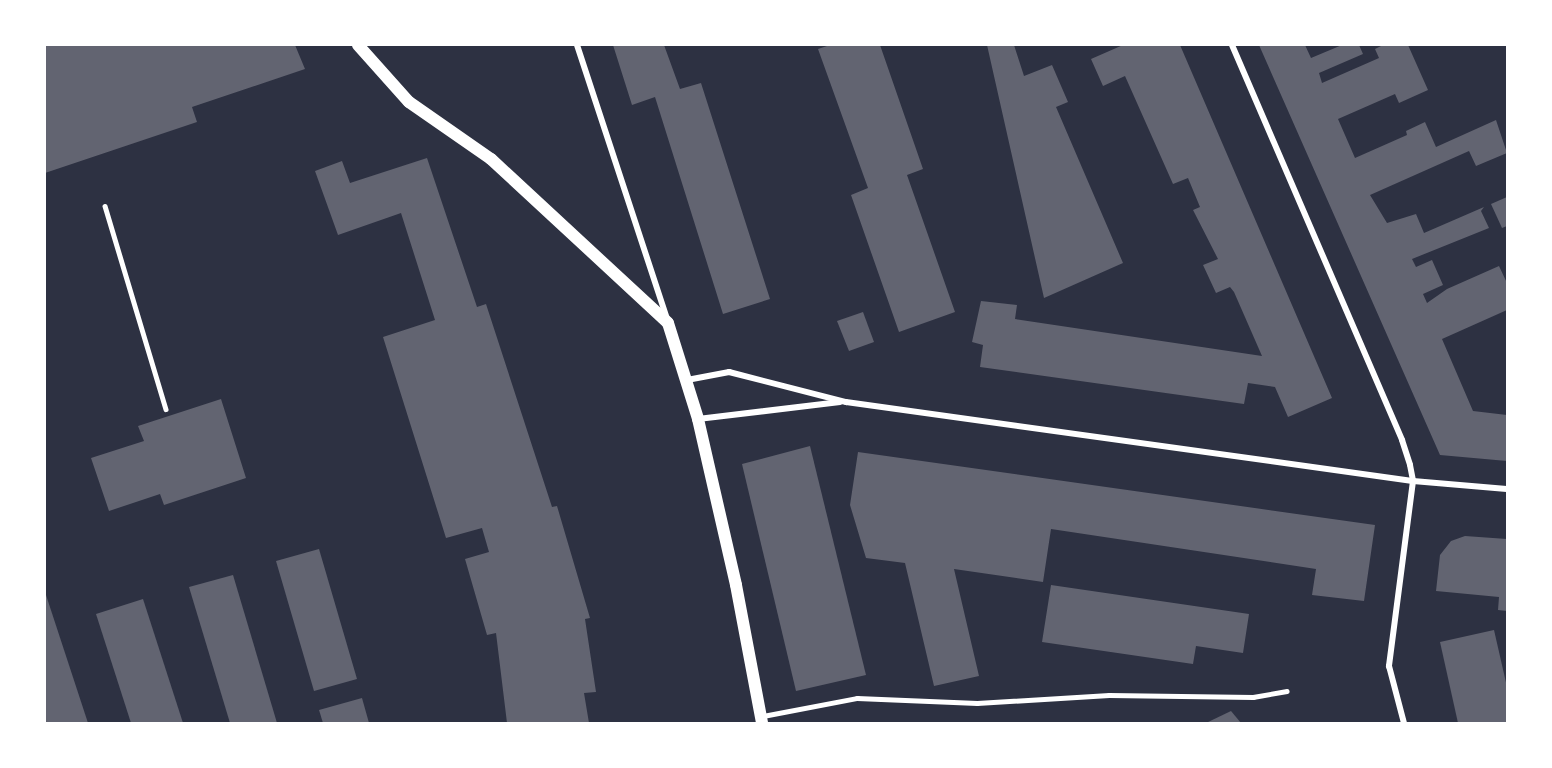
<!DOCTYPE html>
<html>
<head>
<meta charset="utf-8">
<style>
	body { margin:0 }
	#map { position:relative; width:1552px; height:768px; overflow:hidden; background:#2d3142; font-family:"Archivo Narrow",sans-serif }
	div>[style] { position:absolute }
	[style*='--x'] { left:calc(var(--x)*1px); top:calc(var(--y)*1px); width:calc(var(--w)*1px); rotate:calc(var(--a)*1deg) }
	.building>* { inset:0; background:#626471 }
	.service>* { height:4.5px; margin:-2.25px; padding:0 2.25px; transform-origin:2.25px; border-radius:2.25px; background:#fff }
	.minor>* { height:6px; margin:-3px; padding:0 3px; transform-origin:3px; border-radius:3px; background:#fff }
	.secondary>* { height:12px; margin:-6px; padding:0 6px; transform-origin:6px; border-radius:6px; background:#fff }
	span { translate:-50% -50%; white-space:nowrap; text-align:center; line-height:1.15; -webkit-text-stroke:4.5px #fff; paint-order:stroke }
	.frame { position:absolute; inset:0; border:46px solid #fff; pointer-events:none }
</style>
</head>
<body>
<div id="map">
	<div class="building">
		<i style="clip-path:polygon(45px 45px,295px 45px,305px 69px,192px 107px,197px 122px,45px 173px)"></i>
		<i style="clip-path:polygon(613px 45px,664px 45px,680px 89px,701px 83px,770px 299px,723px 314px,655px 97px,632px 105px)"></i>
		<i style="clip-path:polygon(830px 45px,880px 45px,923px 169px,907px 175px,955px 312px,899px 332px,851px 195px,868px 188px,818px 49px)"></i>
		<i style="clip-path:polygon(987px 45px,1014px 45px,1024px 76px,1052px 65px,1068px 102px,1056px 107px,1123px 263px,1044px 298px)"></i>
		<i style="clip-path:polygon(1123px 45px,1180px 45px,1332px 398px,1288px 417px,1275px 387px,1248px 383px,1244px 404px,980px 367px,983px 345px,972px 342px,981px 301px,1017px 305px,1015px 319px,1262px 356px,1234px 292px,1230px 287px,1216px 293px,1203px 265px,1218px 259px,1193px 210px,1200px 207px,1188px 178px,1173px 184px,1125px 76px,1103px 86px,1091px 59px)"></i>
		<i style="clip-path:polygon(1259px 45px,1305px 45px,1311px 58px,1342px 45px,1359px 45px,1363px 54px,1319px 73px,1322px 83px,1379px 58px,1375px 49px,1383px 45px,1408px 45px,1428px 90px,1399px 103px,1395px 94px,1338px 119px,1355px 158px,1407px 135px,1406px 131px,1425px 122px,1436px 147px,1496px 120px,1507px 153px,1476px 166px,1469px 151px,1370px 195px,1387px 223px,1416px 214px,1424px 233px,1484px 207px,1481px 211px,1489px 228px,1412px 259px,1416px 267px,1432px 260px,1443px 285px,1423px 294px,1427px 303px,1447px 289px,1499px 266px,1507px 283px,1507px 310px,1442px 339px,1473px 411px,1507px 415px,1507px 461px,1440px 455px)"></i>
		<i style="clip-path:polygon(427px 158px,477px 307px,486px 304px,552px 507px,557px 506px,590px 618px,585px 619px,596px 692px,584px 693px,589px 723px,507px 723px,496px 633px,487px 635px,465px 559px,489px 552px,482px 528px,446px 538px,383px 337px,435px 320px,401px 213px,338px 235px,315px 171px,342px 161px,350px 183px)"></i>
		<i style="clip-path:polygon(1507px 197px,1507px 226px,1502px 228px,1491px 204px)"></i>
		<i style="clip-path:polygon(863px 312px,874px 342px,849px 351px,837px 321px)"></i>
		<i style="clip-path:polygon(221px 399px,246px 478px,164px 505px,160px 494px,109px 511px,91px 458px,144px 441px,138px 426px)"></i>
		<i style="clip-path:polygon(810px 446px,866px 675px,796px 691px,742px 464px)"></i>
		<i style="clip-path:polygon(858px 452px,1375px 525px,1364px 601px,1312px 595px,1316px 569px,1051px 529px,1043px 582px,954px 569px,979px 676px,934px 686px,905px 563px,866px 558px,850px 505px)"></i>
		<i style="clip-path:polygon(1465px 536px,1507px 539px,1507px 611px,1498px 610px,1499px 597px,1436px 591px,1440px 555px,1451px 541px)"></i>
		<i style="clip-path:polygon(319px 549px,357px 679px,314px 691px,276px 561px)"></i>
		<i style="clip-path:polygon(233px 575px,277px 723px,230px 723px,189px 587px)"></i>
		<i style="clip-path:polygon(1051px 585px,1249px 614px,1243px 653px,1196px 646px,1193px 664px,1042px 642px)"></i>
		<i style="clip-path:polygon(45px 592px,88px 723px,45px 723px)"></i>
		<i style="clip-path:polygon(143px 599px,183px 723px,131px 723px,96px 614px)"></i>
		<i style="clip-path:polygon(1494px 630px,1507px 687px,1507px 723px,1458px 723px,1440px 642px)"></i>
		<i style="clip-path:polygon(362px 698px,369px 723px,323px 723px,319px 710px)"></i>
		<i style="clip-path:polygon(1231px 711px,1241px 723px,1206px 723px)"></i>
	</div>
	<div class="service">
		<i style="--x:105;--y:206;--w:212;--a:73.3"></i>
		<i style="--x:763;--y:716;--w:96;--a:-10.8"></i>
		<i style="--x:857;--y:698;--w:120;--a:2.4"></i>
		<i style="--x:977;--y:703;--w:132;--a:-3.5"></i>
		<i style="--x:1109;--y:695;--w:144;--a:0.8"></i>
		<i style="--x:1253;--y:697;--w:34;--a:-10"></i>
	</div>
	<div class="minor">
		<i style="--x:577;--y:45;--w:287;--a:71.8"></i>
		<i style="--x:1232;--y:45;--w:430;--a:66.7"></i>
		<i style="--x:1402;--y:440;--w:26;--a:72"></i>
		<i style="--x:1410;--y:465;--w:16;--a:79"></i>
		<i style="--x:1413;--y:481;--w:187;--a:97.4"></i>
		<i style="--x:1389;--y:666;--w:59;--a:75.3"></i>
		<i style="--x:687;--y:380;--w:43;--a:-10.8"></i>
		<i style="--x:729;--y:372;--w:121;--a:14.4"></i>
		<i style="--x:846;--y:402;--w:572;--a:7.93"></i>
		<i style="--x:1413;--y:481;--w:94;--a:4.9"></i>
		<i style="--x:698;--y:419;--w:143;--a:-6.8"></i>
	</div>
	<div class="secondary">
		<i style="--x:358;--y:45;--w:76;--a:48.2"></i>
		<i style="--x:409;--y:102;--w:100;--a:34.8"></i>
		<i style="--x:491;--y:159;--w:241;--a:42.8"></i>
		<i style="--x:668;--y:323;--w:101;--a:72.6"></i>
		<i style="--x:698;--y:419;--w:170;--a:77.1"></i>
		<i style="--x:736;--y:585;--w:140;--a:79.3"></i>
	</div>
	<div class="frame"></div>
</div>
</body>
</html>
